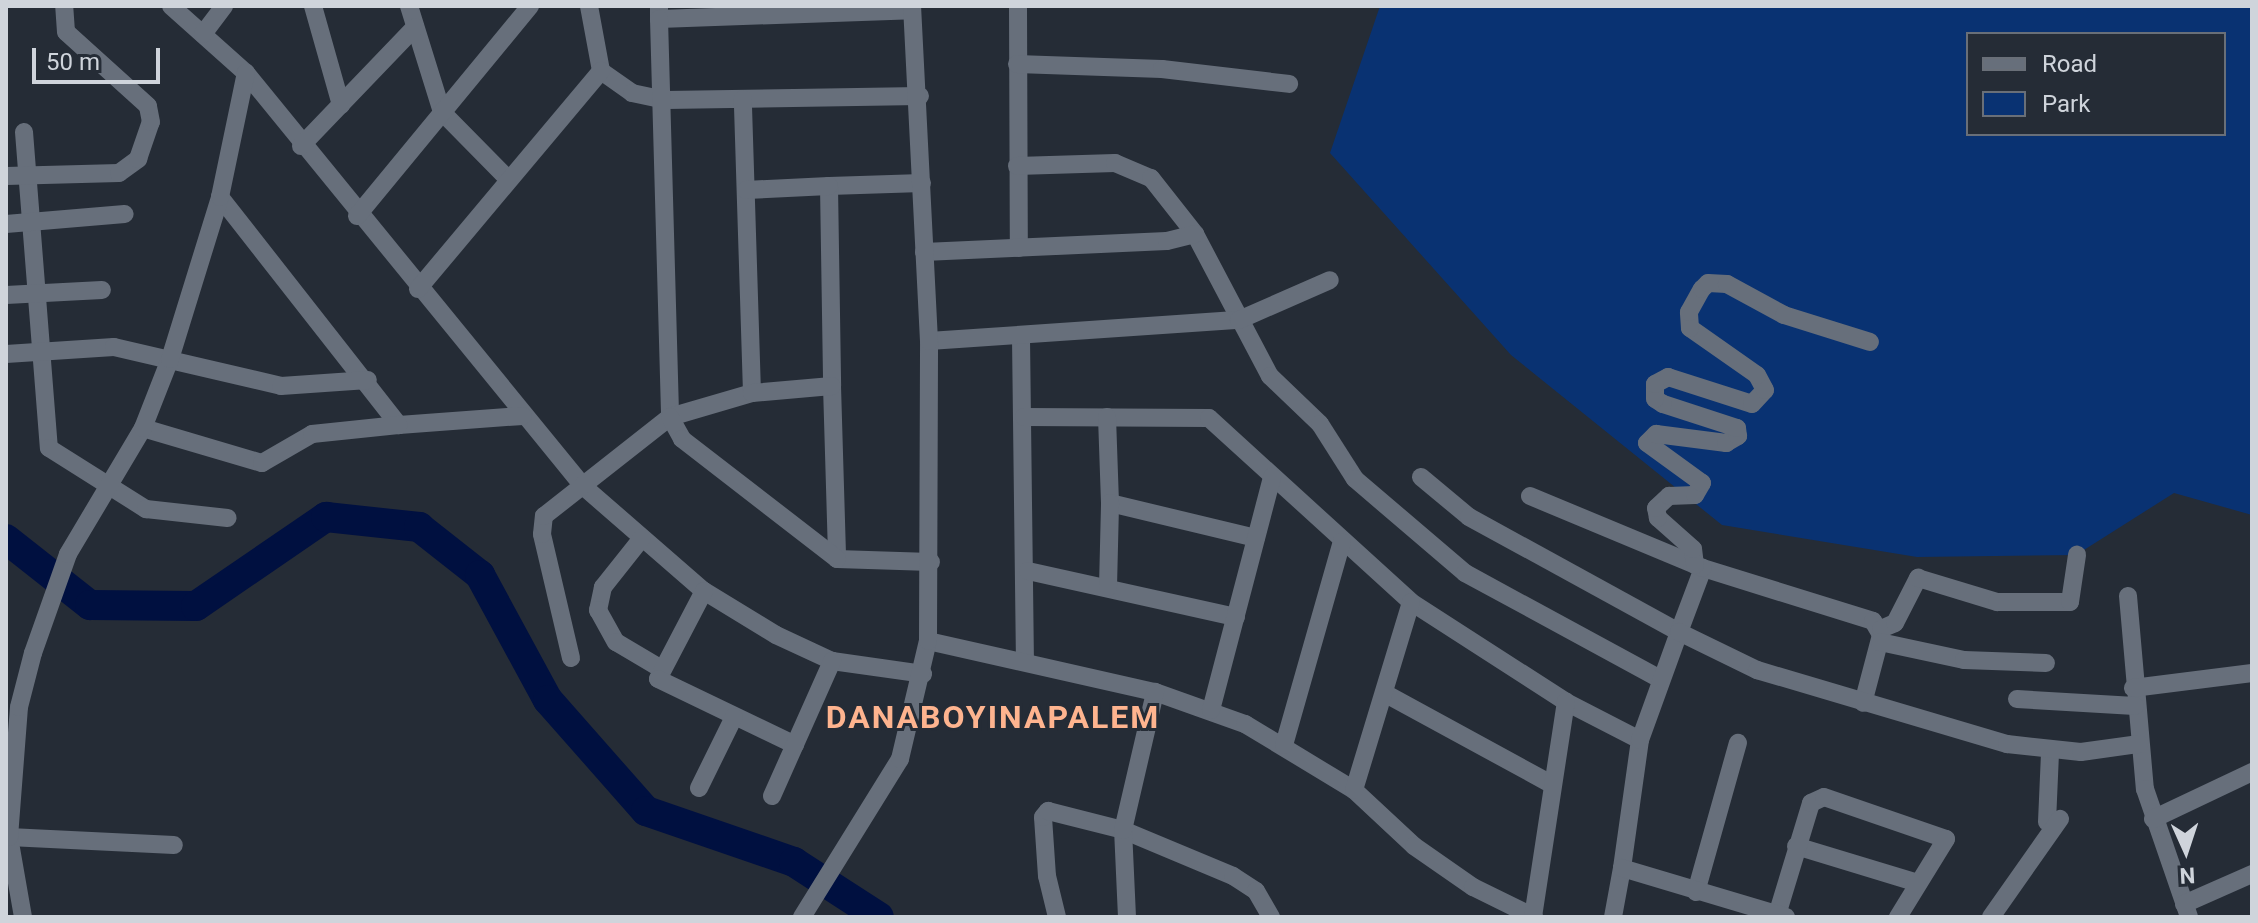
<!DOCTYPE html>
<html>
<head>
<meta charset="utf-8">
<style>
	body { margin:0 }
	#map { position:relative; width:2258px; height:923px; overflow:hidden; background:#252c36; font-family:Roboto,sans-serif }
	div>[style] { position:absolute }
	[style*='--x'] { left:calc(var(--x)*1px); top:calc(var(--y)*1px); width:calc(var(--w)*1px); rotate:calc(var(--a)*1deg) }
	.green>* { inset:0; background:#093272 }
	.river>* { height:30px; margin:-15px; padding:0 15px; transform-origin:15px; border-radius:15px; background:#001040 }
	.minor>* { height:18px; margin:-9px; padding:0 9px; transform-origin:9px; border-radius:9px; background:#676f7b }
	span { translate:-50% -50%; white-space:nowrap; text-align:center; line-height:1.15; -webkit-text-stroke:6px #252c36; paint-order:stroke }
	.district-label { font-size:32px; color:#feb48f; font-weight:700; letter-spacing:2px }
	.frame { position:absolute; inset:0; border:8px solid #cfd4db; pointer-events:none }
	.legend { position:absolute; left:1966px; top:32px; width:260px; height:104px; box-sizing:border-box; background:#252c36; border:2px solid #696f78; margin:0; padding:10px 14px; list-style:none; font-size:24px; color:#cfd4db }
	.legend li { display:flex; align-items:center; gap:16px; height:40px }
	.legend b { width:40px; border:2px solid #696f78 }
	.north { position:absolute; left:2146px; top:811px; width:80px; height:80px; -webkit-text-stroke:6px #252c36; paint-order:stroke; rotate:177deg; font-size:22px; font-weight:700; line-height:32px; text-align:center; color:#cfd4db }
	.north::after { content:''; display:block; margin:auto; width:28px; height:36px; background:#cfd4db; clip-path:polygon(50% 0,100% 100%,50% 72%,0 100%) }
	.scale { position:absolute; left:32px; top:48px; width:128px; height:36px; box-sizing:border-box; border:4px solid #cfd4db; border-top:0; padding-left:10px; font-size:24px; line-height:28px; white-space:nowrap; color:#cfd4db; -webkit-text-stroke:6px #252c36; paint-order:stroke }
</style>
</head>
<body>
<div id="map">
	<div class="green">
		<i style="clip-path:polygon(evenodd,1380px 6px,2252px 6px,2252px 515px,2174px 493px,2076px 555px,1917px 557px,1722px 525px,1511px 355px,1330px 153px,1380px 6px,1968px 34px,2224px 34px,2224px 134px,1968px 134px,1968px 34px)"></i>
	</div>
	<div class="river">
		<i style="--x:6;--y:539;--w:107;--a:38.2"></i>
		<i style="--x:90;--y:605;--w:106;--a:0.5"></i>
		<i style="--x:196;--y:606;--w:158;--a:-34.4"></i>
		<i style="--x:326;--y:517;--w:94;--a:6.1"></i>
		<i style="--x:419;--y:527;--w:78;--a:38.2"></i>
		<i style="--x:480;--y:575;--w:142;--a:61.5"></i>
		<i style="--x:548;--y:700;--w:148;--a:48.6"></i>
		<i style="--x:646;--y:811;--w:157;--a:19"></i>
		<i style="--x:794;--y:862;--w:101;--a:32.9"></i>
	</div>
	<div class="minor">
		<i style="--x:171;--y:6;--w:101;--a:41.8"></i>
		<i style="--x:246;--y:73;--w:533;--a:50.79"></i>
		<i style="--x:583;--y:486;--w:160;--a:41"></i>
		<i style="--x:704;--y:591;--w:84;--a:31.4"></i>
		<i style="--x:776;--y:635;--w:62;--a:24.9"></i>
		<i style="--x:832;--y:661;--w:92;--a:8.1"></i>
		<i style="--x:313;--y:6;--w:103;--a:74.2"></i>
		<i style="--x:409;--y:6;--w:111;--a:72.7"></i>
		<i style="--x:442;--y:112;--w:95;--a:45.4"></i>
		<i style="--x:589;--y:6;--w:66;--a:79.5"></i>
		<i style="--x:601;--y:71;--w:38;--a:35"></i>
		<i style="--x:632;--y:93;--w:35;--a:12"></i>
		<i style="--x:666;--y:100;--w:254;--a:-0.9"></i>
		<i style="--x:659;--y:6;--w:13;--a:90"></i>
		<i style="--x:659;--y:19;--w:253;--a:-2"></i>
		<i style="--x:1018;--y:6;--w:242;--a:89.8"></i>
		<i style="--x:659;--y:19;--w:398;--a:88.4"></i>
		<i style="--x:670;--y:417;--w:85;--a:-16.3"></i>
		<i style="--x:752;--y:393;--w:294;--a:-91.8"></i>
		<i style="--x:203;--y:34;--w:35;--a:-53"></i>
		<i style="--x:1017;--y:64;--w:145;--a:2"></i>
		<i style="--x:1162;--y:69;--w:128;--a:6.7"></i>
		<i style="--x:24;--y:132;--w:317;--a:85.5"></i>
		<i style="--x:49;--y:448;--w:115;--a:32.2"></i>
		<i style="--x:146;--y:509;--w:82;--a:6.3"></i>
		<i style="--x:301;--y:146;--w:165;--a:-46.2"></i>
		<i style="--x:1017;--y:166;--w:98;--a:-1.8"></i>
		<i style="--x:1115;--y:163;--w:39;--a:23"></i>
		<i style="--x:1151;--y:178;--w:71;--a:51.8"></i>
		<i style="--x:1195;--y:234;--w:161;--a:62.2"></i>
		<i style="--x:1270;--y:376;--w:69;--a:43.8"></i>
		<i style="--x:1320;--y:424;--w:65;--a:57.5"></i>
		<i style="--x:1355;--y:479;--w:145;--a:40.5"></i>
		<i style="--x:1465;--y:573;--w:220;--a:28.5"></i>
		<i style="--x:6;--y:176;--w:113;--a:-1.5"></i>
		<i style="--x:119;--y:173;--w:24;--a:-36"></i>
		<i style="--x:138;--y:159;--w:39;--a:-71"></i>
		<i style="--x:151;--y:122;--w:16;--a:-101"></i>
		<i style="--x:148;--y:106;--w:110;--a:-137.9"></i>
		<i style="--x:66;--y:32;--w:26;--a:-94"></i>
		<i style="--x:922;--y:183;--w:93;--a:178.2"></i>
		<i style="--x:829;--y:186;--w:200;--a:89.1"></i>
		<i style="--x:832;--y:386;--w:173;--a:88.3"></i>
		<i style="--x:837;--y:559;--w:94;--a:1.8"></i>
		<i style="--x:746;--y:190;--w:83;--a:-2.8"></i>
		<i style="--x:220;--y:197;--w:290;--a:51.9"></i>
		<i style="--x:399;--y:425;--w:124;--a:-4.2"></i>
		<i style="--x:357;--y:216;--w:272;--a:-50.5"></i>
		<i style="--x:6;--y:224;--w:119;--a:-4.8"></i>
		<i style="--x:924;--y:252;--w:243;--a:-2.6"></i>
		<i style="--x:1167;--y:241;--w:29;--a:-14"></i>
		<i style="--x:418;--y:289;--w:285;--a:-50"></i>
		<i style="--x:6;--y:295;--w:96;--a:-3"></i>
		<i style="--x:1021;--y:338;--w:321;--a:89.3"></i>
		<i style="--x:929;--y:341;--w:311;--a:-3.9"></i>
		<i style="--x:1239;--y:320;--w:99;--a:-23.7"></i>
		<i style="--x:6;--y:354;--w:108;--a:-3.7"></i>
		<i style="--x:114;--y:347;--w:171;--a:13.1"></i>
		<i style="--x:281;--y:386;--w:87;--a:-3.9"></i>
		<i style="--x:752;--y:393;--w:80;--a:-5"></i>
		<i style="--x:1024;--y:417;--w:185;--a:0.3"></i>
		<i style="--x:1209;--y:418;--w:273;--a:42.3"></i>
		<i style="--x:1411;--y:602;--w:184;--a:32.8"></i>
		<i style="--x:1566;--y:702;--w:83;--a:27.2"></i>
		<i style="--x:1107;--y:417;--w:86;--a:88"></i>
		<i style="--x:1110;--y:503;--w:150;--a:13.5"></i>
		<i style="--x:143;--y:428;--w:124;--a:16.4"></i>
		<i style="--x:262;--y:463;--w:58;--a:-30.1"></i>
		<i style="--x:312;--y:434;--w:87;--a:-5.9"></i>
		<i style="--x:1421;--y:477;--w:62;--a:39.8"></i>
		<i style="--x:1469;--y:517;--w:239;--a:28.7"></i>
		<i style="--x:1679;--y:632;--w:68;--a:-69.4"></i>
		<i style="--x:1703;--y:568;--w:178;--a:17.3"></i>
		<i style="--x:1873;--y:621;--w:16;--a:60"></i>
		<i style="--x:1881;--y:635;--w:70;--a:104.8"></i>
		<i style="--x:1530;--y:496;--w:187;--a:22.6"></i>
		<i style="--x:642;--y:538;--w:63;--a:128.5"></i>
		<i style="--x:603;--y:587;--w:24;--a:102"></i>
		<i style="--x:598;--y:610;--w:37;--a:61"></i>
		<i style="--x:616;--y:642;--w:51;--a:30.6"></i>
		<i style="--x:1695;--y:565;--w:16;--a:-97"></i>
		<i style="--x:1693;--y:549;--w:47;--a:-138.5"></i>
		<i style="--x:1658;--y:518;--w:10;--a:-101"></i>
		<i style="--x:1656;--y:508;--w:18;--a:-43"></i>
		<i style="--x:1669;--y:496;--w:26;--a:-2"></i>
		<i style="--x:1695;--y:495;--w:14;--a:-60"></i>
		<i style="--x:1702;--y:483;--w:68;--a:-144"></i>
		<i style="--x:1647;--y:443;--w:13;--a:-45"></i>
		<i style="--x:1656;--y:434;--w:71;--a:7.3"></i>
		<i style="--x:1726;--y:443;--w:14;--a:-30"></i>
		<i style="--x:1738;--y:436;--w:8;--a:-97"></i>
		<i style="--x:1737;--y:428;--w:78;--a:-162"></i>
		<i style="--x:1663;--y:404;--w:9;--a:-148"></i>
		<i style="--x:1655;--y:399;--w:15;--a:-90"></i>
		<i style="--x:1655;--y:384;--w:15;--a:-28"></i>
		<i style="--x:1668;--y:377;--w:88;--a:17.8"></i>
		<i style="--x:1752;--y:404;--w:19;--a:-47"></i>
		<i style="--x:1765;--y:390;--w:17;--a:-118"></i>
		<i style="--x:1757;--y:375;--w:82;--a:-145"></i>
		<i style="--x:1690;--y:328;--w:16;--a:-94"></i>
		<i style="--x:1689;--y:312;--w:26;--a:-61"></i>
		<i style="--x:1702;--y:289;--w:8;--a:-45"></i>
		<i style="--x:1708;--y:283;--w:19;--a:3"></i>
		<i style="--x:1727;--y:284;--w:65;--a:28.5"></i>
		<i style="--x:1784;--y:315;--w:90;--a:17.4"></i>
		<i style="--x:1028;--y:571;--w:213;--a:12.5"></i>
		<i style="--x:1108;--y:587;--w:84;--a:-88.6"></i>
		<i style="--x:704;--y:591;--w:99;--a:117.6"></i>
		<i style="--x:658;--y:679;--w:152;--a:25.7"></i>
		<i style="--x:2128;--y:596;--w:194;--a:85"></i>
		<i style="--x:2145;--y:789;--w:135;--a:71"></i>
		<i style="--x:1881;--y:629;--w:15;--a:-23"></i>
		<i style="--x:1895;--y:623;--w:51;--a:-62.9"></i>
		<i style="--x:1918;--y:578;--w:83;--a:16.9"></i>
		<i style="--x:1997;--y:602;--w:73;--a:0"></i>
		<i style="--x:2070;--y:602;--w:48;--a:-81.5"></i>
		<i style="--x:928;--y:641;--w:233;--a:12.7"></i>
		<i style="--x:1155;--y:692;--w:96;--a:19.6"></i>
		<i style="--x:1245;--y:724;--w:127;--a:31.2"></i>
		<i style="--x:1354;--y:790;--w:82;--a:43"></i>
		<i style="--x:1414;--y:846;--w:72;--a:34.8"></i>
		<i style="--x:1473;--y:887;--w:68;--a:26.2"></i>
		<i style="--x:1880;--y:642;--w:86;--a:12.1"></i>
		<i style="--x:1964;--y:660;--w:82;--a:2.1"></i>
		<i style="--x:571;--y:658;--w:127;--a:-103.2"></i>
		<i style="--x:542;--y:534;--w:18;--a:-84"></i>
		<i style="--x:544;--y:516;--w:160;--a:-38.2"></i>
		<i style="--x:670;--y:417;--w:25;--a:61"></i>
		<i style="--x:682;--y:439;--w:196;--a:37.7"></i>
		<i style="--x:2133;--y:688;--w:120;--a:-7.2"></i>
		<i style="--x:1386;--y:694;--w:188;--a:28.6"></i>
		<i style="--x:2017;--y:699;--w:118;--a:3.4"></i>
		<i style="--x:1211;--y:710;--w:241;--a:-75.3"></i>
		<i style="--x:1284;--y:745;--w:211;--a:-74.1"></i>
		<i style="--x:699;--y:788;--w:79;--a:-63.8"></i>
		<i style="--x:1354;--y:790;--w:196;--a:-73.1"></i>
		<i style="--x:772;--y:796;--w:148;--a:-66"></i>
		<i style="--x:2153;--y:819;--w:110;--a:-25.4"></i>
		<i style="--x:2047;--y:822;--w:70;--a:-87.5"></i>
		<i style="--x:9;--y:837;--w:165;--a:2.8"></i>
		<i style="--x:1796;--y:846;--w:127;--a:16.9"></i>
		<i style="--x:1622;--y:868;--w:129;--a:-82"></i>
		<i style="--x:1640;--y:740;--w:115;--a:-70.1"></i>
		<i style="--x:1679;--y:632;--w:87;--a:26"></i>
		<i style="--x:1757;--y:670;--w:261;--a:16.5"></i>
		<i style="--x:2007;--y:744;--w:74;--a:6.2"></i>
		<i style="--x:2081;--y:752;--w:59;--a:-7.9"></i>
		<i style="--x:1696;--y:892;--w:155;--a:-74.3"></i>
		<i style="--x:2184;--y:904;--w:74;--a:-23.8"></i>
		<i style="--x:1777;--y:915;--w:117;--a:-73.1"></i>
		<i style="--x:1811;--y:803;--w:14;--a:-25"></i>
		<i style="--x:1824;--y:797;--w:129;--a:19"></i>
		<i style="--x:1946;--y:839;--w:92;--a:121.6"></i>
		<i style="--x:23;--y:917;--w:81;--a:-99.9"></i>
		<i style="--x:9;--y:837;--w:130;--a:-85.6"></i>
		<i style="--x:19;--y:707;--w:56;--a:-75.5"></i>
		<i style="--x:33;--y:653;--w:105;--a:-70.5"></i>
		<i style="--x:68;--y:554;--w:147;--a:-59.2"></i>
		<i style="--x:143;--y:428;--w:74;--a:-68.6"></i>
		<i style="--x:170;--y:359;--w:170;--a:-72.8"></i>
		<i style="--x:220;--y:197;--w:127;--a:-78.2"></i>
		<i style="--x:802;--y:917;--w:186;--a:-58.2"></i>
		<i style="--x:900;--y:759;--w:121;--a:-76.7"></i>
		<i style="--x:928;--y:641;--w:300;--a:-89.8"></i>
		<i style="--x:929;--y:341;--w:335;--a:-92.9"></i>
		<i style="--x:1057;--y:917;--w:42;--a:-103.7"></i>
		<i style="--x:1047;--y:876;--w:59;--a:-93.9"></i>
		<i style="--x:1043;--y:817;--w:8;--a:-50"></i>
		<i style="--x:1048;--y:811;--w:77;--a:14.2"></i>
		<i style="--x:1123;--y:830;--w:119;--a:22.7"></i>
		<i style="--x:1233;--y:876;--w:27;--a:33"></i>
		<i style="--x:1256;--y:891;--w:30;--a:60"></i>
		<i style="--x:1127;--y:917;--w:87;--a:-92.6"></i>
		<i style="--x:1123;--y:830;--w:142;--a:-76.9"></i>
		<i style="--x:1533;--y:917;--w:218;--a:-81.3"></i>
		<i style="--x:1613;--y:917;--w:50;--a:-79.6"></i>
		<i style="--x:1622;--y:868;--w:171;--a:16.6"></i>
		<i style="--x:1991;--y:917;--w:120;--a:-54.9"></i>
	</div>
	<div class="district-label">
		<span style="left:993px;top:717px">DANABOYINAPALEM</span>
	</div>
	<div class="frame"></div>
	<ul class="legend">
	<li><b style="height:10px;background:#676f7b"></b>Road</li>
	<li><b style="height:22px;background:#093272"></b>Park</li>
	</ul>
	<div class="north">N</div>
	<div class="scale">50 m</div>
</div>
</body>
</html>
